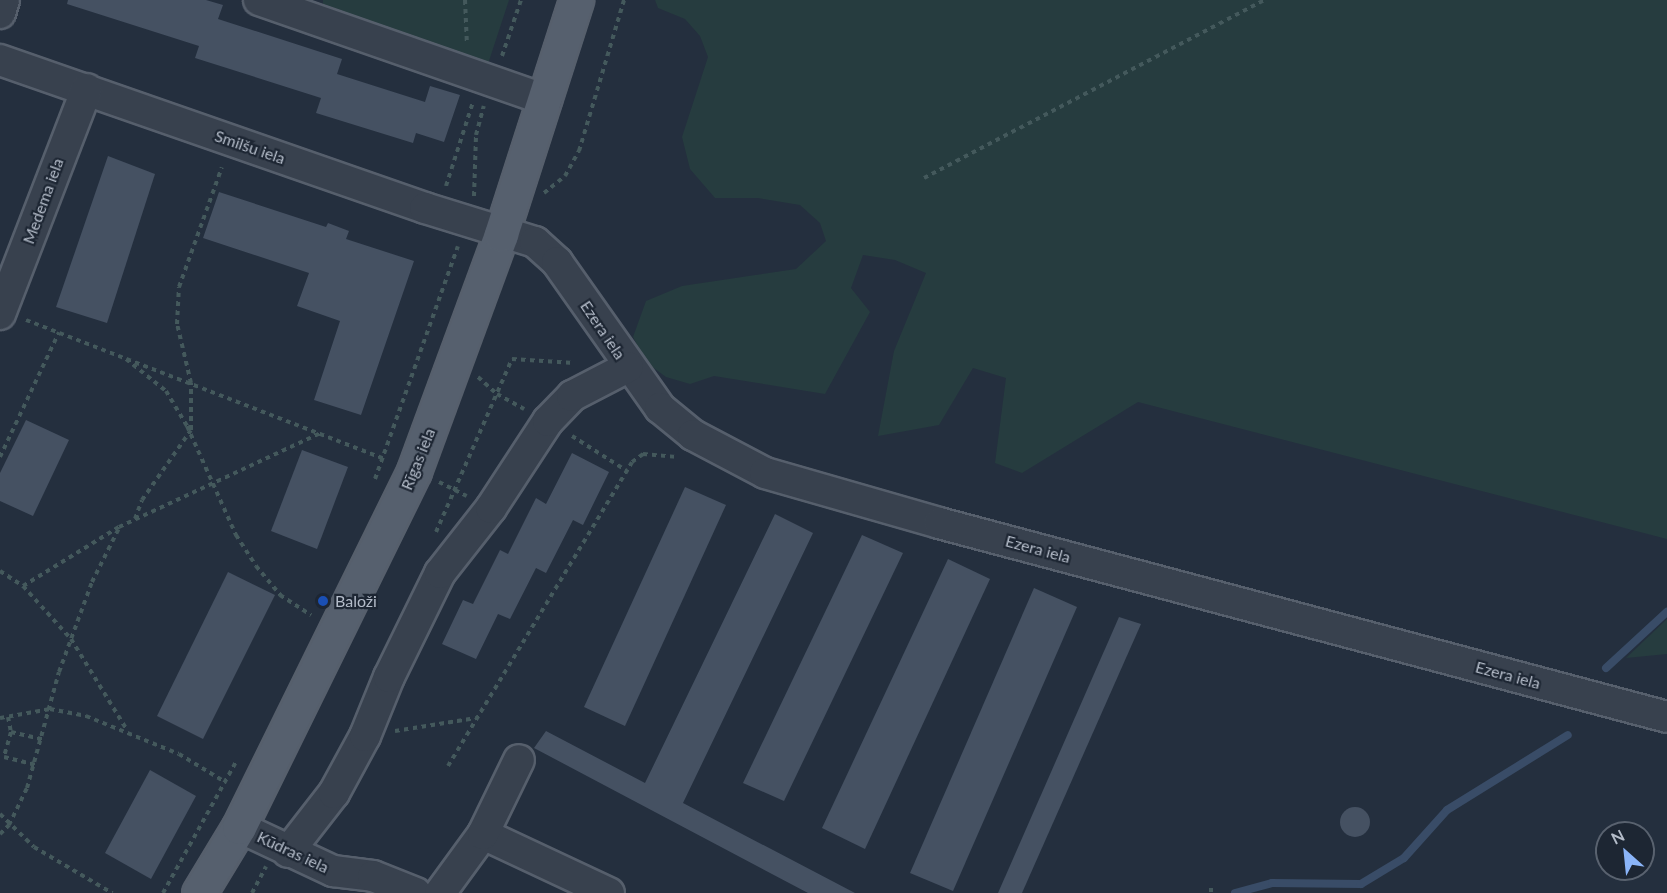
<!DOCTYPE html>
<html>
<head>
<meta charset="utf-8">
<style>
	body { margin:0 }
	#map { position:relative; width:1667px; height:893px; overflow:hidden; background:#242f3e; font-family:Lato,sans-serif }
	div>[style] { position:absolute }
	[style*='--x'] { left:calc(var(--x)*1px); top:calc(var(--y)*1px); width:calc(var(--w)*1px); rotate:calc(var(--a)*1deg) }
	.green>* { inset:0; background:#263c3f }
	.stream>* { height:8px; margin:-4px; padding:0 4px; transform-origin:4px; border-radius:4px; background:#394c67 }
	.building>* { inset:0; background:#455162 }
	.round { border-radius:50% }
	.path>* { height:4px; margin-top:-2px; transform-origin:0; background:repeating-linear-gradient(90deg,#44595c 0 4.5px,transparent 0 9px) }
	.roads { filter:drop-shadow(2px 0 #565f6c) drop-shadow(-2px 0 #565f6c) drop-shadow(0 2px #565f6c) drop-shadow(0 -2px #565f6c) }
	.minor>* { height:30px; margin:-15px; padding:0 15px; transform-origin:15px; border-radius:15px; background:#38414e }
	.major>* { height:33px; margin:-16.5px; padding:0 16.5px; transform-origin:16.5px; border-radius:16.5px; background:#56606e }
	.dots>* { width:16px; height:16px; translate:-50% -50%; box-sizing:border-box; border:3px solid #1d2633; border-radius:50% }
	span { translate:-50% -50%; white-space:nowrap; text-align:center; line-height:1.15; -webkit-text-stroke:4.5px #1d2633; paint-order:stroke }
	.street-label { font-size:16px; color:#b4bcc9 }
	.poi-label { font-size:16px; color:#b4bcc9 }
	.left { translate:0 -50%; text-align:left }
	.north { position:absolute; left:1595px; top:821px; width:60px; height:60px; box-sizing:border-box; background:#1d2633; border:2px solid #59626f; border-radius:50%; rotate:333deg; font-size:16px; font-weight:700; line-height:24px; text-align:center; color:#b4bcc9 }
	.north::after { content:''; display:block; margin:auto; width:21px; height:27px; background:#8ab4f8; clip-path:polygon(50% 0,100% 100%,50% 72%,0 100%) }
</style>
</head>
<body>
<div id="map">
	<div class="green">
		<i style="clip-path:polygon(323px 0,509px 0,488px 64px,323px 4px)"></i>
		<i style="clip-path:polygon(655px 0,1667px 0,1667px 539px,1138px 402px,1022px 473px,995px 463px,1006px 378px,973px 368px,939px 425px,878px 436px,894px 351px,926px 273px,895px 260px,863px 255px,851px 288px,870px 312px,825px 394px,714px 376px,690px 384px,666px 377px,647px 363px,633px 337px,646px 301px,682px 286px,796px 269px,826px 241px,820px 223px,800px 205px,758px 198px,715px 198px,690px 169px,682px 137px,708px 57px,700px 36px,685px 19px,658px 8px)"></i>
		<i style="clip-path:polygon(1667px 619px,1667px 654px,1626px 658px)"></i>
	</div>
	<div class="stream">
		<i style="--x:1606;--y:668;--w:83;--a:-42.6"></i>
		<i style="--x:1235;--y:893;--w:38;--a:-15"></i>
		<i style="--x:1272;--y:883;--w:89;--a:0.6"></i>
		<i style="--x:1361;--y:884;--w:50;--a:-31.2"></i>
		<i style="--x:1404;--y:858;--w:64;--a:-48.1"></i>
		<i style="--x:1447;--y:810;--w:142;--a:-31.8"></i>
	</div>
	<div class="building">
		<i style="clip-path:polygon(68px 0,206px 0,223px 5px,218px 19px,342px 59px,337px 74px,425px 102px,430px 86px,460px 95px,444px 142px,416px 133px,413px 143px,316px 113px,321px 98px,195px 58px,199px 46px,67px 4px)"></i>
		<i style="clip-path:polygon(108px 156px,155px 174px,107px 323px,56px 307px)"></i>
		<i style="clip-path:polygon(219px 192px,326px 227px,328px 223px,349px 231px,346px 239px,414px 261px,361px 415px,314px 400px,340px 321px,297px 306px,309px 273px,203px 238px)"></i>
		<i style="clip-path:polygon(26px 420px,69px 440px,33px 516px,0 501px,0 473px)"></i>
		<i style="clip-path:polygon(302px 450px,348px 467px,317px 549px,271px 531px)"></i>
		<i style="clip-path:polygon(572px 453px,609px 472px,583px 525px,573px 520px,546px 573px,536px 568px,510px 619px,498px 614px,476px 659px,442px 644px,463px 600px,473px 604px,500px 550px,508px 554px,536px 498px,546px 504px)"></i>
		<i style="clip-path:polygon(685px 487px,726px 505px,625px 726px,584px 707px)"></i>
		<i style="clip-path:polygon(775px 514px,813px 533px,683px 803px,855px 893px,808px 893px,534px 748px,546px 731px,645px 783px)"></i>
		<i style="clip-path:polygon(862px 535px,903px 553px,784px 801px,743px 783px)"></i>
		<i style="clip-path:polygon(948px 559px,990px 579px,865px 849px,822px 828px)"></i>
		<i style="clip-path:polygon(228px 572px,275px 595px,203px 739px,157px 716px)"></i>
		<i style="clip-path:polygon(1034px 588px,1077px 607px,953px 891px,910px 873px)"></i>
		<i style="clip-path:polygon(1119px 617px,1141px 624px,1022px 893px,998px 893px)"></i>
		<i style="clip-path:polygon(150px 770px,196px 796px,151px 879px,105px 853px)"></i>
		<i class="round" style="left:1340px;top:807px;width:30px;height:30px"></i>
	</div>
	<div class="path">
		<i style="--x:465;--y:0;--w:45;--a:87.5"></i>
		<i style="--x:502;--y:56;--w:59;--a:-71.3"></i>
		<i style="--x:924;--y:178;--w:384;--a:-27.6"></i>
		<i style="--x:446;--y:186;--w:88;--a:-72.2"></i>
		<i style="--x:544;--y:193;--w:27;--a:-39"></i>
		<i style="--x:565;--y:176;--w:29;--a:-61"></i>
		<i style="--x:579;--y:151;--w:158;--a:-73.4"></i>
		<i style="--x:474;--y:196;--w:61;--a:-88.1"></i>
		<i style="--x:476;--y:135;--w:30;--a:-75"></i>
		<i style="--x:26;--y:320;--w:385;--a:21.2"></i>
		<i style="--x:126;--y:359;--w:51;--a:38.7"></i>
		<i style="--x:166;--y:391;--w:41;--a:59"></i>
		<i style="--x:187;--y:426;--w:120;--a:65.8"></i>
		<i style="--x:236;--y:535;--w:37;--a:57"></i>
		<i style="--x:256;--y:566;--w:38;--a:50"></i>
		<i style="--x:280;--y:595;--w:37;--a:33"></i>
		<i style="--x:478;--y:377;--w:25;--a:42"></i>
		<i style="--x:497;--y:394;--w:31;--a:29"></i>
		<i style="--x:572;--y:436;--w:65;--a:32.5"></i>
		<i style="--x:0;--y:457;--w:138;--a:-64.7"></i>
		<i style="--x:375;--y:479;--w:247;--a:-70.4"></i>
		<i style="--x:439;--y:482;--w:31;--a:27"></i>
		<i style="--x:135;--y:519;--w:20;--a:-70"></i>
		<i style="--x:142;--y:500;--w:85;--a:-55"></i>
		<i style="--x:191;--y:430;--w:47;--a:-90"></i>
		<i style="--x:191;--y:383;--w:61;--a:-103.3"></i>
		<i style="--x:177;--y:324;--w:37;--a:-87"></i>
		<i style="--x:179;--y:287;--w:127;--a:-70.3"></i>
		<i style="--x:436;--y:532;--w:189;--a:-66.3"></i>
		<i style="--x:512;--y:359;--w:62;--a:3.7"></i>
		<i style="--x:0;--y:571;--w:27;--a:33"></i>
		<i style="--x:23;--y:586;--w:72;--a:47.8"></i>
		<i style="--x:71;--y:639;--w:107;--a:58.4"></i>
		<i style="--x:23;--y:586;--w:113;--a:-31.6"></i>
		<i style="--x:119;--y:527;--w:223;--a:-25"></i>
		<i style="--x:8;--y:717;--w:15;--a:79"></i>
		<i style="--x:11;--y:732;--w:26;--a:106"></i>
		<i style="--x:4;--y:757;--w:32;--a:14"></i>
		<i style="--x:0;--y:718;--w:51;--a:-10.2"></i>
		<i style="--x:50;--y:709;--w:37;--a:11"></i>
		<i style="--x:86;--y:716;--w:100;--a:22.2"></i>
		<i style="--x:179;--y:754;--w:54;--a:31.3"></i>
		<i style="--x:395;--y:731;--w:82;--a:-9.1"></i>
		<i style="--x:11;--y:732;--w:32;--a:13"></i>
		<i style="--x:448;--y:766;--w:355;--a:-58.8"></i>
		<i style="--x:632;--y:462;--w:14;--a:-36"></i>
		<i style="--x:643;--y:454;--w:33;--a:5"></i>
		<i style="--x:0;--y:814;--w:47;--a:44.1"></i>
		<i style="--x:34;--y:847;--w:91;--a:30.5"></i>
		<i style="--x:0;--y:834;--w:13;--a:-45"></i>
		<i style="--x:9;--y:825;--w:41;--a:-64.1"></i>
		<i style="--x:27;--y:788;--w:120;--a:-74.6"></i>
		<i style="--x:59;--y:672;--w:96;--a:-69.9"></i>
		<i style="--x:92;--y:582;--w:60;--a:-63.4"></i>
		<i style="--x:1211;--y:888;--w:5;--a:90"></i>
		<i style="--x:163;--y:893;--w:152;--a:-60.9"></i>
		<i style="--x:252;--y:893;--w:30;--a:-62"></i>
	</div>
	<div class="roads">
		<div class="minor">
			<i style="--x:259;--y:0;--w:304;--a:19.2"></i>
			<i style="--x:0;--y:13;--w:14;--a:-73"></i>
			<i style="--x:0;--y:60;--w:450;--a:19.2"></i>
			<i style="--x:425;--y:208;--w:115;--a:17.2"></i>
			<i style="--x:535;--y:242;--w:30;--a:42"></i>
			<i style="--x:557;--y:262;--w:179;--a:54.8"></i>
			<i style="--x:660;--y:408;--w:43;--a:39.3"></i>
			<i style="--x:693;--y:435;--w:81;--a:27.8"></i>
			<i style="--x:765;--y:473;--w:181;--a:16"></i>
			<i style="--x:939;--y:523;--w:753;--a:14.92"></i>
			<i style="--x:0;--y:314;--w:241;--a:-68.9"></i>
			<i style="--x:239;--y:827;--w:104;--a:25.1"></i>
			<i style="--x:333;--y:871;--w:40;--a:7.1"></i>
			<i style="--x:373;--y:876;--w:46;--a:21.6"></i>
			<i style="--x:483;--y:834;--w:139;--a:25.1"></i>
			<i style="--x:288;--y:852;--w:75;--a:-52.1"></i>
			<i style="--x:334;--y:793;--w:65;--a:-61.5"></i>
			<i style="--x:365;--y:736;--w:64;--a:-67.9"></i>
			<i style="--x:389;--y:677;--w:116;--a:-63.9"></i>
			<i style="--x:440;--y:573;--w:83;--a:-51.9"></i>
			<i style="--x:491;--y:508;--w:104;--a:-56.8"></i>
			<i style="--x:548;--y:421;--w:35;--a:-46"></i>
			<i style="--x:572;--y:396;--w:63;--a:-27.4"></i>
			<i style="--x:440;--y:893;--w:73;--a:-53.9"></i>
			<i style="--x:483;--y:834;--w:82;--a:-64.1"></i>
		</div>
		<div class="major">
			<i style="--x:199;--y:893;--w:77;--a:-58.8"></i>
			<i style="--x:239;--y:827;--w:397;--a:-63.8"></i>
			<i style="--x:414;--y:471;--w:252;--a:-69.8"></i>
			<i style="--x:501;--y:234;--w:246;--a:-72.2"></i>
		</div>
	</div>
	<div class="dots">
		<i style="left:323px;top:601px;background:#1a4fb4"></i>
	</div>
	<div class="street-label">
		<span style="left:250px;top:147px;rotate:19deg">Smilšu iela</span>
		<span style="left:43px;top:201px;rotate:-70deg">Medema iela</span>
		<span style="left:603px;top:330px;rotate:56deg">Ezera iela</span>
		<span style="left:418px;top:459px;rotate:-68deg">Rīgas iela</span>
		<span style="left:1038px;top:549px;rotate:15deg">Ezera iela</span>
		<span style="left:1508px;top:675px;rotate:15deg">Ezera iela</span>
		<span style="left:293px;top:852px;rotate:25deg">Kūdras iela</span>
	</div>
	<div class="poi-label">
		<span class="left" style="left:335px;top:601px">Baloži</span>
	</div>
	<div class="north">N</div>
</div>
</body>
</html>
